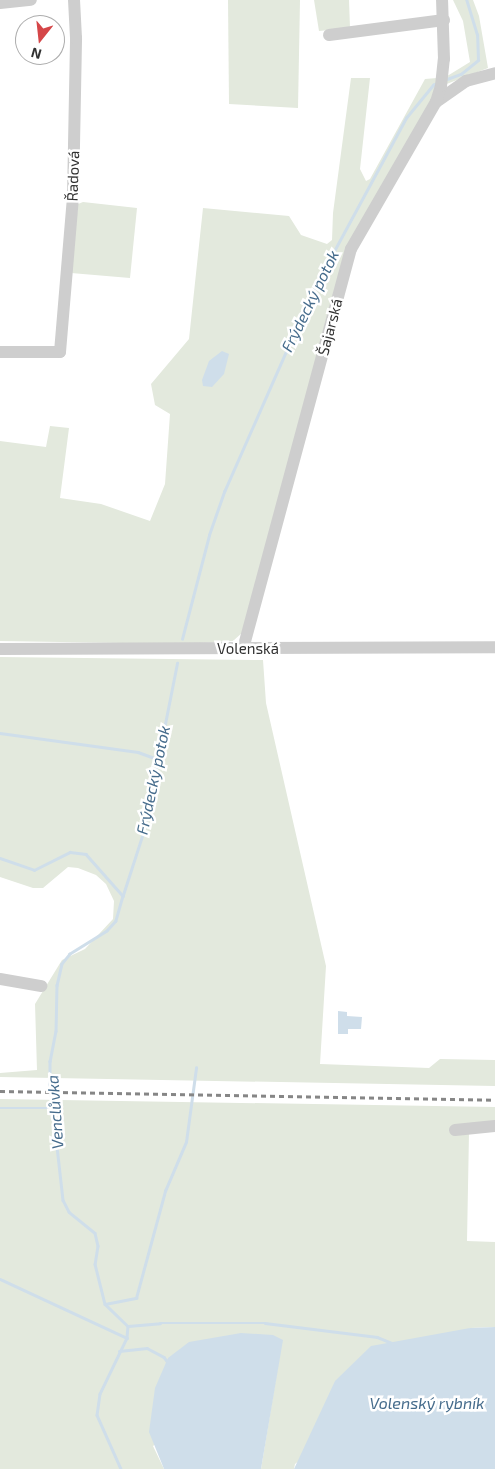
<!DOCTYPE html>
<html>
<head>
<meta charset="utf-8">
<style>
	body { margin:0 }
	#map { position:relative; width:495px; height:1469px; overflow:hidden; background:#fff; font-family:"Exo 2",sans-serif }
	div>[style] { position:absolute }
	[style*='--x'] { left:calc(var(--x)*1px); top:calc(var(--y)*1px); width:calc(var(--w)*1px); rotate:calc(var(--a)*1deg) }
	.green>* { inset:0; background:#e3e9dd }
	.water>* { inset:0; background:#cfdeea }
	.stream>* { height:2.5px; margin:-1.25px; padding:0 1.25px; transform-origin:1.25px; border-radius:1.25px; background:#cfdeea }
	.minor>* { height:12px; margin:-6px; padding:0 6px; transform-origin:6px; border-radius:6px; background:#cecece }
	.rail>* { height:2.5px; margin-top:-1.25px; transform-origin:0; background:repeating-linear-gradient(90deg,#868686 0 5px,transparent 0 9px) }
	span { translate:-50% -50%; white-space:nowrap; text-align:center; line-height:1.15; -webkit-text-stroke:5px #fff; paint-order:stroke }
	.street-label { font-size:15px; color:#313131 }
	.water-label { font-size:16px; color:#466c8c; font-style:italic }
	.north { position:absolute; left:15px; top:15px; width:50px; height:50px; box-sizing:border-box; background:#fff; border:1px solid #adadad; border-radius:50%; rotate:196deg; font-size:14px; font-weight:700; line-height:20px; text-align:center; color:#313131 }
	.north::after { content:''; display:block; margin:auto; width:18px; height:22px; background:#d54648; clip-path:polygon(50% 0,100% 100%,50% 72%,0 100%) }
</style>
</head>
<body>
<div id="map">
	<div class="green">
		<i style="clip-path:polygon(228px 0,300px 0,298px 108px,229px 104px)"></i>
		<i style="clip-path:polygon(314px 0,349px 0,350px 28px,319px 31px)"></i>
		<i style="clip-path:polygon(453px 0,473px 0,479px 16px,488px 68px,444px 85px,444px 78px,470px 62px,463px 21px)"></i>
		<i style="clip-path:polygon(351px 78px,370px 78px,360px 169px,366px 181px,370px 179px,425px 79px,437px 78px,432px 101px,348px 249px,243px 632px,233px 641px,183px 644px,0 641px,0 441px,46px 447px,50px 426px,69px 428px,60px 498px,101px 504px,150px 521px,165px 484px,170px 414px,155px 405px,151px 384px,189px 339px,203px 208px,289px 216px,301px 235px,327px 244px,332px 240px,333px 213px)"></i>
		<i style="clip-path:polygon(83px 202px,137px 208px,130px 278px,71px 273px,78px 204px)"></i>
		<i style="clip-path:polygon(0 657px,263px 660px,266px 703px,326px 966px,320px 1064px,429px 1068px,440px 1059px,495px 1060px,495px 1086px,0 1077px,0 1073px,37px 1070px,35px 1004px,62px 960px,85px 949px,113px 919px,114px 901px,106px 884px,96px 875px,78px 868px,68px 867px,43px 888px,33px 888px,0 877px)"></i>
		<i style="clip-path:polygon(0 1099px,495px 1107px,495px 1123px,469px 1133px,467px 1241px,495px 1242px,495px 1327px,470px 1328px,295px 1464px,294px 1469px,261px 1469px,282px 1341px,153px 1446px,164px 1469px,0 1469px)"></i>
	</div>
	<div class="water">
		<i style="clip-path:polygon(222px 351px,229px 354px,224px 374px,212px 387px,203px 386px,202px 380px,209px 361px)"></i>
		<i style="clip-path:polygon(338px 1011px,347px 1012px,347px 1016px,362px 1017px,361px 1029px,348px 1029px,348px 1034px,338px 1034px)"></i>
		<i style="clip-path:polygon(495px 1327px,495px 1469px,294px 1469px,335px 1381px,371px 1346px,470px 1328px)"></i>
		<i style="clip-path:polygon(241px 1333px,273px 1335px,283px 1340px,261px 1469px,164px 1469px,149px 1432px,155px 1388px,168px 1358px,189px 1342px)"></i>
	</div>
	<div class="stream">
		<i style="--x:447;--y:79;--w:15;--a:-20"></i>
		<i style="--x:461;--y:74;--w:22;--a:-39"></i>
		<i style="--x:478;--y:60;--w:25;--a:-92"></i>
		<i style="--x:477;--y:35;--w:37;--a:-107"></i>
		<i style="--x:182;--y:639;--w:107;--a:-75.4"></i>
		<i style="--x:209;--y:535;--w:46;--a:-70.8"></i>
		<i style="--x:224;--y:492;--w:221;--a:-66.2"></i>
		<i style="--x:313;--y:290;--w:196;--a:-61.6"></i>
		<i style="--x:406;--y:118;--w:43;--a:-50.7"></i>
		<i style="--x:433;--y:85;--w:4;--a:-27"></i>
		<i style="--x:0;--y:733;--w:139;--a:7.8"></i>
		<i style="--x:138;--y:752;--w:20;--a:20"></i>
		<i style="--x:0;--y:858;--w:36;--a:19"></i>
		<i style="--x:34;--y:870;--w:40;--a:-26.6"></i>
		<i style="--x:70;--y:852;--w:16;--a:7"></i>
		<i style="--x:86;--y:854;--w:56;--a:48.6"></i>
		<i style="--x:123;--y:896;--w:26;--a:106"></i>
		<i style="--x:116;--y:921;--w:13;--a:132"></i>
		<i style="--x:107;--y:931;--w:44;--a:148.1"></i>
		<i style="--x:70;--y:954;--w:13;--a:129"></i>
		<i style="--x:62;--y:964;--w:22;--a:103"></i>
		<i style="--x:57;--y:985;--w:46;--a:91.2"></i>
		<i style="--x:56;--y:1031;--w:31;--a:101"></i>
		<i style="--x:50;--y:1061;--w:23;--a:90"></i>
		<i style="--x:50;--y:1084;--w:117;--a:83.6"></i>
		<i style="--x:63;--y:1200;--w:13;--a:63"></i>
		<i style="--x:69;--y:1212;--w:33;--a:39"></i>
		<i style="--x:95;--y:1233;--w:13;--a:77"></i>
		<i style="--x:98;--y:1246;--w:18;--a:99"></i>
		<i style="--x:95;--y:1264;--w:41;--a:76"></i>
		<i style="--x:105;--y:1304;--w:32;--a:44"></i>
		<i style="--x:128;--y:1326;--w:12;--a:95"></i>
		<i style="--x:127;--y:1338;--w:62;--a:115.7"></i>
		<i style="--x:100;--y:1394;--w:21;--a:98"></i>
		<i style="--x:97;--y:1415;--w:59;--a:66"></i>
		<i style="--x:123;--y:895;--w:68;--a:-72.1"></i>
		<i style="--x:144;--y:830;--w:170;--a:-78.8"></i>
		<i style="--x:0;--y:1108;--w:51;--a:0"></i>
		<i style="--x:0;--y:1279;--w:140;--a:24.9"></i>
		<i style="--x:105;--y:1304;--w:32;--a:-11"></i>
		<i style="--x:136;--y:1298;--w:111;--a:-74.8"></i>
		<i style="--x:165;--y:1191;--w:53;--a:-66.8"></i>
		<i style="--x:186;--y:1142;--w:75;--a:-82.3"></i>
		<i style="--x:128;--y:1326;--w:32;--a:-5"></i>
		<i style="--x:160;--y:1323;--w:105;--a:0"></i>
		<i style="--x:265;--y:1323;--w:113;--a:7.1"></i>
		<i style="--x:377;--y:1337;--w:18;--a:22"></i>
		<i style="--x:119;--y:1351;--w:28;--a:-6"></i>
		<i style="--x:147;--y:1348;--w:19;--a:28"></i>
		<i style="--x:164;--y:1357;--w:9;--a:54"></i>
	</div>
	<div class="minor">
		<i style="--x:0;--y:3;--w:31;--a:-6"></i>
		<i style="--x:329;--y:35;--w:116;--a:-7.4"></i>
		<i style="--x:436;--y:102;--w:37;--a:-35"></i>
		<i style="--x:466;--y:81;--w:30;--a:-15"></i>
		<i style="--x:0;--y:352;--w:60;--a:0"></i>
		<i style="--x:60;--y:352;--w:156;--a:-85.2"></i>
		<i style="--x:73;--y:197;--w:159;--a:-88.9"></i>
		<i style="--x:76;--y:38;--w:38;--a:-93"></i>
		<i style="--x:0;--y:649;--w:495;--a:-0.2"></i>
		<i style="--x:243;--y:649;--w:414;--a:-74.9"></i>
		<i style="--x:351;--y:249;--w:170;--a:-60"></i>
		<i style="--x:436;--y:102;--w:17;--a:-73"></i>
		<i style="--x:441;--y:86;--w:27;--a:-84"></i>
		<i style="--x:444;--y:59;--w:59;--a:-91.9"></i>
		<i style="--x:0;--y:979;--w:42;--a:9.7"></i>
		<i style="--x:455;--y:1130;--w:40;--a:-5.7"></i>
	</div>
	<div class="rail">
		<i style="--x:0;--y:1091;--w:495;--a:1"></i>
	</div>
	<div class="street-label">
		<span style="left:73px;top:176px;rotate:-88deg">Řadová</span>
		<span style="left:330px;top:327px;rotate:-75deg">Šajarská</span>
		<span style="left:248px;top:649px">Volenská</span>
	</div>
	<div class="water-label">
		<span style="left:310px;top:301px;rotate:-64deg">Frýdecký potok</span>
		<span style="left:153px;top:780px;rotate:-78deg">Frýdecký potok</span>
		<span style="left:55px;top:1112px;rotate:-94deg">Venclůvka</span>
		<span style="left:427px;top:1403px">Volenský rybník</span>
	</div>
	<div class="north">N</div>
</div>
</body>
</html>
